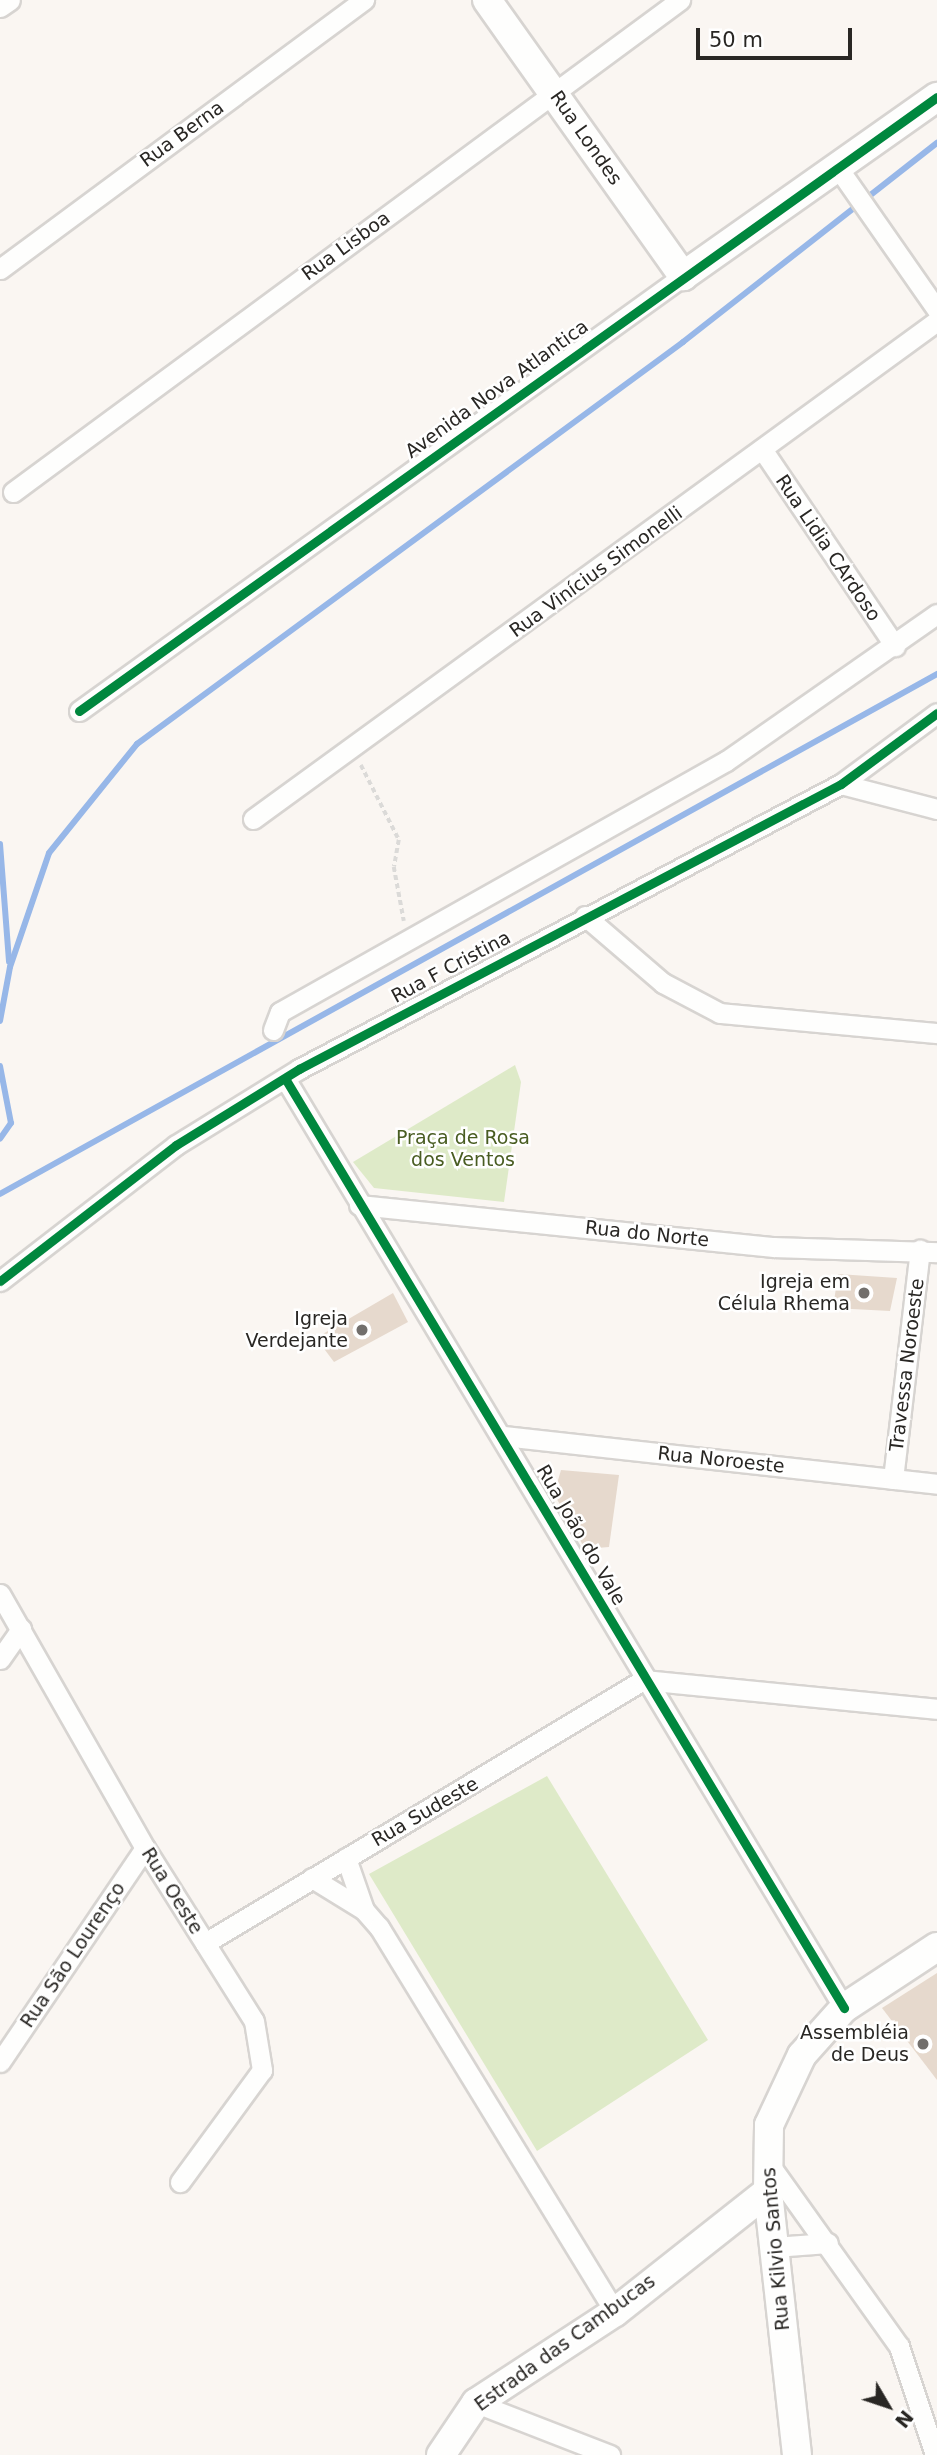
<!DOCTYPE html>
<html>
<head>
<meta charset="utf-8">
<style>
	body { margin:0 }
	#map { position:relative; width:937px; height:2455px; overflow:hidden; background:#faf6f2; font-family:"DejaVu Sans",sans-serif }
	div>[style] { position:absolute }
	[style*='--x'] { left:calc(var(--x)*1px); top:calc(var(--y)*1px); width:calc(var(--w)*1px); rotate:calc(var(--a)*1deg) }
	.green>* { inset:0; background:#deeac8 }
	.stream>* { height:6px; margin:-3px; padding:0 3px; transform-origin:3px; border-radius:3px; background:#97b7e8 }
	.building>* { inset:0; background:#e6d9cd }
	.path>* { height:3.5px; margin-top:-1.75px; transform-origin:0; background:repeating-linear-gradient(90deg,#dbdad8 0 5px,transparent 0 8.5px) }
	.roads { filter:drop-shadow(2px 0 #d7d4d1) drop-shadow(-2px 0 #d7d4d1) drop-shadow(0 2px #d7d4d1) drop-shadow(0 -2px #d7d4d1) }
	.street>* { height:19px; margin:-9.5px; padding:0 9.5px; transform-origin:9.5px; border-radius:9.5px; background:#fefefd }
	.secondary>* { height:28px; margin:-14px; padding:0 14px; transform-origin:14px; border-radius:14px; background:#fefefd }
	.cycleway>* { height:9px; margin:-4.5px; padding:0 4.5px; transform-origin:4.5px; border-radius:4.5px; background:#00873e }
	.dots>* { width:19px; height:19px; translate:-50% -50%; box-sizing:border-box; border:4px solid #fff; border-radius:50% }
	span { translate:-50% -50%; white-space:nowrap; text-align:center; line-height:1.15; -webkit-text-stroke:5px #fff; paint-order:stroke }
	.street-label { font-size:19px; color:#292724 }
	.park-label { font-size:19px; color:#495d22 }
	.poi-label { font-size:19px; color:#292724 }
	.right { translate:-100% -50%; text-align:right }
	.north { position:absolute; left:853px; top:2371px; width:70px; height:70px; -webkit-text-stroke:5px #fff; paint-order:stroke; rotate:129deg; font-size:19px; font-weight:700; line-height:28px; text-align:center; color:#292724 }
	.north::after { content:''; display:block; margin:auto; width:24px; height:32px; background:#292724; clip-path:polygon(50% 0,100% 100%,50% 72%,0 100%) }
	.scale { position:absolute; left:696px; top:28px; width:156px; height:32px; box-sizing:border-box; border:4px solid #292724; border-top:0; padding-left:9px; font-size:21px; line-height:24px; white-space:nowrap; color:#292724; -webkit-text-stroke:5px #fff; paint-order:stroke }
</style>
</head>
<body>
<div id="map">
	<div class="green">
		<i style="clip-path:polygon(515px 1065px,521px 1082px,504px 1202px,374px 1188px,353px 1162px)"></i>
		<i style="clip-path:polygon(547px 1776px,708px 2040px,537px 2151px,369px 1874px)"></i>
	</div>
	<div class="stream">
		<i style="--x:0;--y:844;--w:118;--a:85.6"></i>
		<i style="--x:0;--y:1021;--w:55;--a:-79.5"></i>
		<i style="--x:10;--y:967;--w:120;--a:-71.1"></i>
		<i style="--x:49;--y:853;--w:140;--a:-51.1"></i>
		<i style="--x:137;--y:744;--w:678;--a:-36.36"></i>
		<i style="--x:683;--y:342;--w:323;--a:-38.1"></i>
		<i style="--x:0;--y:1066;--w:58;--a:79.1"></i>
		<i style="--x:11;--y:1123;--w:19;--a:125"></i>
		<i style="--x:0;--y:1194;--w:1072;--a:-29.03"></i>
	</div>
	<div class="building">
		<i style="clip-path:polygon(838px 1274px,897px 1278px,890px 1311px,833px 1308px)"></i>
		<i style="clip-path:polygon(393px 1293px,408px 1322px,334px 1362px,316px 1338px)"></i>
		<i style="clip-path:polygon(561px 1470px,619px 1475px,609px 1547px,585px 1549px,554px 1494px)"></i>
		<i style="clip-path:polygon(937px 1973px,937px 2080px,882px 2008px)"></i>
	</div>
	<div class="path">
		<i style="--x:361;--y:765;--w:84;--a:63.1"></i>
		<i style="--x:399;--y:840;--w:27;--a:100"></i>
		<i style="--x:394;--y:867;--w:55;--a:79.5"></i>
	</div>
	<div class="roads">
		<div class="street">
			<i style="--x:0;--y:7;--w:12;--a:-35"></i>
			<i style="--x:838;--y:168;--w:173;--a:55.1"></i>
			<i style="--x:0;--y:269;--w:453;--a:-36.5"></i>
			<i style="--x:762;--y:449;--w:238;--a:56"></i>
			<i style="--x:13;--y:492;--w:829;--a:-36.41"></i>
			<i style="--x:79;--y:711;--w:744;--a:-35.76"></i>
			<i style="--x:841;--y:784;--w:99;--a:14.6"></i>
			<i style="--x:253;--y:819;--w:846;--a:-36.06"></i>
			<i style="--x:585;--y:916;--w:103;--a:40.7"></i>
			<i style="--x:663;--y:983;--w:64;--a:27.8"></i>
			<i style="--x:720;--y:1013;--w:218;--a:5.3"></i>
			<i style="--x:273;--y:1030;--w:19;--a:-69"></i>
			<i style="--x:280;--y:1012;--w:512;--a:-29.37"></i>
			<i style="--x:726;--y:761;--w:257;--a:-34.9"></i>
			<i style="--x:286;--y:1080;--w:1083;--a:58.98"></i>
			<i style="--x:359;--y:1205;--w:417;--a:5.8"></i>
			<i style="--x:774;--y:1247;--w:163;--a:1.8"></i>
			<i style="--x:0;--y:1281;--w:222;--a:-37.7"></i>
			<i style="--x:176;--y:1145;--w:145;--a:-31.7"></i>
			<i style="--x:299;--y:1069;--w:612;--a:-27.74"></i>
			<i style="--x:841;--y:784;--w:119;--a:-36.5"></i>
			<i style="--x:504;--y:1436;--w:436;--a:6.3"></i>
			<i style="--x:893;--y:1479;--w:231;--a:-83.3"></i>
			<i style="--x:0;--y:1594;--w:292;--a:60.3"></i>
			<i style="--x:145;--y:1848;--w:204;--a:57.8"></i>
			<i style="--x:254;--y:2021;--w:50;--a:80.7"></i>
			<i style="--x:262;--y:2070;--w:139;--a:126.2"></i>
			<i style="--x:0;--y:1659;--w:37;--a:-55"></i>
			<i style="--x:346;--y:1858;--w:55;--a:70.9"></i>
			<i style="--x:312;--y:1878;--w:61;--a:31.6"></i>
			<i style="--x:364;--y:1910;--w:23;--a:49"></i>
			<i style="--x:379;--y:1927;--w:452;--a:58.5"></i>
			<i style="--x:205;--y:1943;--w:511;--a:-30.98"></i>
			<i style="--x:643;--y:1680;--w:295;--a:5.6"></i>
			<i style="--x:0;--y:2062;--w:258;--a:-55.9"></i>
			<i style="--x:769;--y:2164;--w:224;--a:54.5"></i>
			<i style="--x:899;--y:2346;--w:115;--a:71.7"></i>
			<i style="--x:774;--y:2247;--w:54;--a:-4.2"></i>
			<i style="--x:476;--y:2403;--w:144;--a:21.2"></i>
		</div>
		<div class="secondary">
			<i style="--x:487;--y:0;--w:339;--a:54.6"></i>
			<i style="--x:683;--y:276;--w:311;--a:-35.2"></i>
			<i style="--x:441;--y:2455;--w:63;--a:-56.1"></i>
			<i style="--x:476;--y:2403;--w:166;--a:-33.2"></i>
			<i style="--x:615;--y:2312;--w:195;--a:-38.3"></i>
			<i style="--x:797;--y:2455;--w:266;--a:-96.3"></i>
			<i style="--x:768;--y:2191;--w:66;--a:-89.1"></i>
			<i style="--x:769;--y:2125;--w:77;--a:-64.8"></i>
			<i style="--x:802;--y:2055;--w:63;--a:-48.2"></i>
			<i style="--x:844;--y:2008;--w:111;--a:-33.3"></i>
		</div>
	</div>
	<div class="cycleway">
		<i style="--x:79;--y:711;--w:1055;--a:-35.59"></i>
		<i style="--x:286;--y:1080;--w:1083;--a:58.98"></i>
		<i style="--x:0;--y:1281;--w:222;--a:-37.7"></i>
		<i style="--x:176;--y:1145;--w:145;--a:-31.7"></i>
		<i style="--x:299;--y:1069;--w:612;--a:-27.74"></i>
		<i style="--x:841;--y:784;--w:119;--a:-36.5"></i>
	</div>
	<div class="dots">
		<i style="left:864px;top:1293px;background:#726f6c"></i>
		<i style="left:362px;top:1330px;background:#726f6c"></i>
		<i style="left:923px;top:2044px;background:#726f6c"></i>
	</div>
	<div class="street-label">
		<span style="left:182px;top:134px;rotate:-36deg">Rua Berna</span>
		<span style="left:586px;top:138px;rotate:55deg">Rua Londes</span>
		<span style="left:346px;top:246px;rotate:-36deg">Rua Lisboa</span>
		<span style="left:497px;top:389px;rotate:-36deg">Avenida Nova Atlantica</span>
		<span style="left:828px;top:548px;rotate:56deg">Rua Lidia CArdoso</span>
		<span style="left:596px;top:572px;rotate:-36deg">Rua Vinícius Simonelli</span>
		<span style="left:451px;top:967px;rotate:-28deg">Rua F Cristina</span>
		<span style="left:647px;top:1234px;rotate:6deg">Rua do Norte</span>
		<span style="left:907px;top:1365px;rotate:-83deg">Travessa Noroeste</span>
		<span style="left:721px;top:1460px;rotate:6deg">Rua Noroeste</span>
		<span style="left:581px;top:1535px;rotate:60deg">Rua João do Vale</span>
		<span style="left:425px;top:1812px;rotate:-30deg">Rua Sudeste</span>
		<span style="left:172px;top:1891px;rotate:58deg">Rua Oeste</span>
		<span style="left:73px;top:1955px;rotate:-56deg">Rua São Lourenço</span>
		<span style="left:776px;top:2249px;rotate:-95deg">Rua Kilvio Santos</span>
		<span style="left:565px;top:2343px;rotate:-36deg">Estrada das Cambucas</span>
	</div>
	<div class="park-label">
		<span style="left:463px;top:1149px">Praça de Rosa<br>dos Ventos</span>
	</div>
	<div class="poi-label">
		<span class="right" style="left:850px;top:1293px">Igreja em<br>Célula Rhema</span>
		<span class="right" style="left:348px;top:1330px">Igreja<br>Verdejante</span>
		<span class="right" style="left:909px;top:2044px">Assembléia<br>de Deus</span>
	</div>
	<div class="north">N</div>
	<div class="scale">50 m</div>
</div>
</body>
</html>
